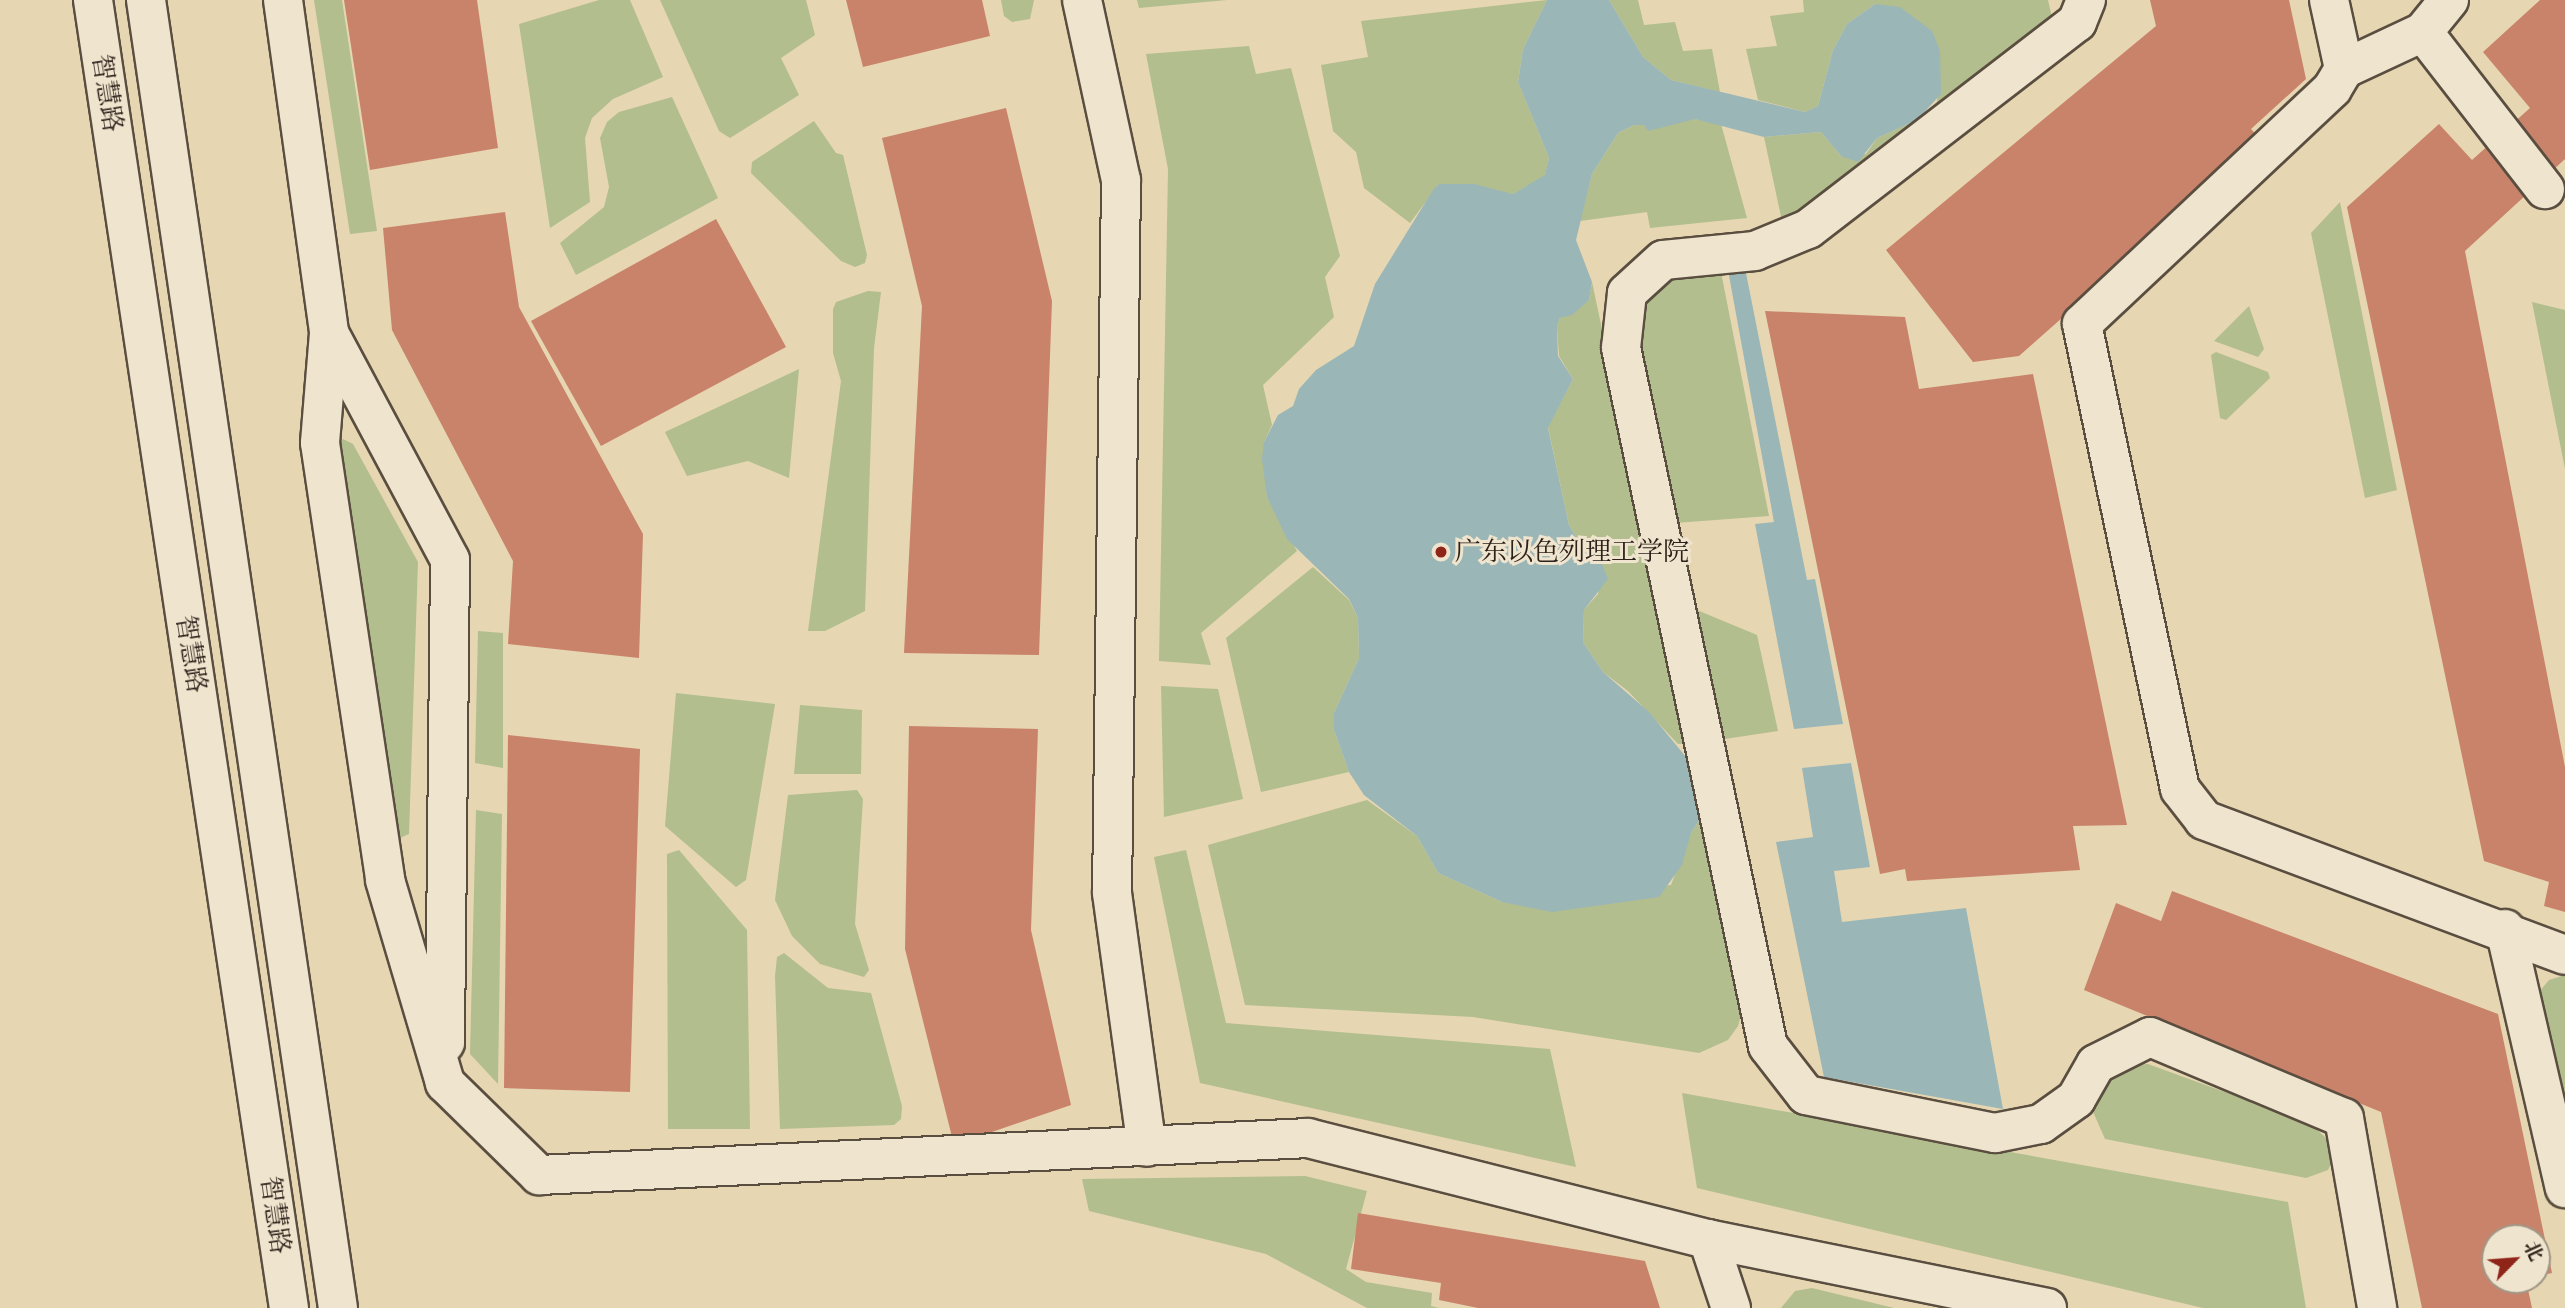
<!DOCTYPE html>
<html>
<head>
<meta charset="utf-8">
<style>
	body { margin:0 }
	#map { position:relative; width:2565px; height:1308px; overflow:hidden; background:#e6d6b2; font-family:Alegreya,"Noto Serif SC",serif }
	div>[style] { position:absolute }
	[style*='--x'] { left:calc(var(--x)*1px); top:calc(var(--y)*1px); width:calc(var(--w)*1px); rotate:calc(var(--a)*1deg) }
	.green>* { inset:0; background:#b2be8e }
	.water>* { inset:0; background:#9ab6b7 }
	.building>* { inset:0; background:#c9836b }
	.roads { filter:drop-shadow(2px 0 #5a4e40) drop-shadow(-2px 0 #5a4e40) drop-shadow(0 2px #5a4e40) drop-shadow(0 -2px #5a4e40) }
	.minor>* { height:38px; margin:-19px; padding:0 19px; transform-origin:19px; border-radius:19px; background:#efe4cd }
	.secondary>* { height:38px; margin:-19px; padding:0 19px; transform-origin:19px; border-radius:19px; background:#efe4cd }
	.dots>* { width:19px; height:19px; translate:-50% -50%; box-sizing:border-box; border:4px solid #efe4cd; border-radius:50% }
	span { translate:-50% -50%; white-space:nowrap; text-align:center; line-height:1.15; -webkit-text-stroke:6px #efe4cd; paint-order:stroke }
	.street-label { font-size:26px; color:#2c201a }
	.poi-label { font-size:26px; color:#2c201a }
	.left { translate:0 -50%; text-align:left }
	.north { position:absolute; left:2481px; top:1224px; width:70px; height:70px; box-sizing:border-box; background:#efe4cd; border:2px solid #a19685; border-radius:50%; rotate:65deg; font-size:19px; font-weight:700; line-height:28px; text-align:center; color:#2c201a }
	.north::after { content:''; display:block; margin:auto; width:24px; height:32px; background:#8f2418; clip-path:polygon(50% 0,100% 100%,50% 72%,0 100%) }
</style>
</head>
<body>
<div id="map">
	<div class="green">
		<i style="clip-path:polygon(314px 0,342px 0,377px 231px,350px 234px)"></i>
		<i style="clip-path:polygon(599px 0,630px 0,663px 77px,613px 99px,592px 118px,585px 138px,590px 202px,550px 228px,519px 24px)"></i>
		<i style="clip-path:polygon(660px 0,806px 0,815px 35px,781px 58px,799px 95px,730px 138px,719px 131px)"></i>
		<i style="clip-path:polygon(1001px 0,1034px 0,1030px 19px,1012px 22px,1004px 16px)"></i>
		<i style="clip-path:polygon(1137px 0,1227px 0,1139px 8px)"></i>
		<i style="clip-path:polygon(1547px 0,1523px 49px,1518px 82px,1549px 158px,1545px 176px,1513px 194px,1439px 184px,1410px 223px,1364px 188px,1356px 152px,1333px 131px,1321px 65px,1368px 57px,1361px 21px)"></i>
		<i style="clip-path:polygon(1609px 0,1638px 0,1644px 25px,1675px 22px,1683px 51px,1712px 49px,1720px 92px,1671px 80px,1643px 57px)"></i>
		<i style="clip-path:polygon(1803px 0,2048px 0,2053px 22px,1783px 226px,1764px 137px,1821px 132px,1841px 156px,1866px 154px,1877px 138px,1917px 120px,1937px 102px,1940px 51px,1875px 4px,1847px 24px,1833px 50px,1818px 106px,1805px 112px,1758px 100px,1746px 49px,1777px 46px,1770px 16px,1804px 12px)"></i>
		<i style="clip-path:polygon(1249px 46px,1256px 74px,1291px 68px,1340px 256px,1325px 277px,1334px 317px,1263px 385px,1272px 425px,1264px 442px,1267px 497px,1297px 551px,1201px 633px,1211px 665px,1159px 661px,1168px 169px,1146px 54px)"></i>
		<i style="clip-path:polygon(672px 97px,718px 198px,576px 275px,560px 243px,604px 207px,609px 187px,600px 138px,607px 122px,619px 112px)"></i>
		<i style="clip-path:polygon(1695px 119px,1721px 124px,1747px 218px,1650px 228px,1647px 212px,1580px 221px,1592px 174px,1618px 133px,1634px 125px)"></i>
		<i style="clip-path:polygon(814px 121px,836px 153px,843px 155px,867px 255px,865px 263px,855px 267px,841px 261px,751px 173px,752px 162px)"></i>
		<i style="clip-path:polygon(2340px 202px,2397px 490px,2365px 498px,2311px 233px)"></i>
		<i style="clip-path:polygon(1720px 267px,1769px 516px,1675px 523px,1636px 328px,1638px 314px,1653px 286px,1666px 274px)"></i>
		<i style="clip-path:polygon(1592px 282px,1690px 743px,1678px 744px,1628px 691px,1603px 672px,1583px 642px,1584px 610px,1598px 594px,1601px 562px,1583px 549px,1569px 525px,1548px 427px,1573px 379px,1559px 356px,1557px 326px,1560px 318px,1589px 300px)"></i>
		<i style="clip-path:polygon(868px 291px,881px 292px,874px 348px,865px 611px,825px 631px,808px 631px,841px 381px,833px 353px,833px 309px,836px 302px)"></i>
		<i style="clip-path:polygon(2532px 302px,2565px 310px,2565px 469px)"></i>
		<i style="clip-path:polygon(2249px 306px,2264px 349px,2258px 357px,2214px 341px)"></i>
		<i style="clip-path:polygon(2216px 352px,2268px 372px,2270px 378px,2226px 420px,2220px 418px,2211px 355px)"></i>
		<i style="clip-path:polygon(799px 369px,789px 478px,748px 461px,687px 476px,665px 432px)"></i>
		<i style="clip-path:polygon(343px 439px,353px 444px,418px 562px,409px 834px,400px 838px,392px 833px,334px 451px)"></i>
		<i style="clip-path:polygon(1313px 567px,1349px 600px,1358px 618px,1359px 658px,1334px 713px,1334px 730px,1349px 772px,1261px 792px,1226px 638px)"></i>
		<i style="clip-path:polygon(1692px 608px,1757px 635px,1778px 731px,1718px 740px)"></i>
		<i style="clip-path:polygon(478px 631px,503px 633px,503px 768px,475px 763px)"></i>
		<i style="clip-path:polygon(1161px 686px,1218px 689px,1243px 799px,1164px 817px)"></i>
		<i style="clip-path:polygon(676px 693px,775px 704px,746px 880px,736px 887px,665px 826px)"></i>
		<i style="clip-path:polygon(800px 705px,862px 710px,861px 774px,794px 774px)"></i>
		<i style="clip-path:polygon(857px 790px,863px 799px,855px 924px,869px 970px,864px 977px,820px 964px,792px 936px,775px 900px,788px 795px)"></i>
		<i style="clip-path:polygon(1367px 800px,1417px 836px,1438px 873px,1502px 902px,1671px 885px,1691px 833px,1704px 813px,1743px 1008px,1738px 1026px,1728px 1040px,1699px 1053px,1473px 1017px,1245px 1005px,1208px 845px)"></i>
		<i style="clip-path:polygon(476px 810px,502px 814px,498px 1084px,470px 1054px)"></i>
		<i style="clip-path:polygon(679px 850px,747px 930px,750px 1129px,668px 1129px,667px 854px)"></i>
		<i style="clip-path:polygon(1186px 850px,1226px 1023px,1550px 1049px,1576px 1167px,1200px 1083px,1154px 857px)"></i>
		<i style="clip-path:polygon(784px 953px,828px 988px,871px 993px,902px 1106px,901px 1119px,894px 1125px,780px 1129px,775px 976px,777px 957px)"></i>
		<i style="clip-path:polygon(2565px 975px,2565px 1132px,2539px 1007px,2539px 992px,2549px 980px)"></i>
		<i style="clip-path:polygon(2148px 1064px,2310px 1123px,2328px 1140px,2335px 1156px,2328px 1170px,2306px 1178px,2105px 1139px,2090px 1105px,2099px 1085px,2129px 1065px)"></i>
		<i style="clip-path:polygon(1682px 1093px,2288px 1202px,2306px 1308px,2203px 1308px,1697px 1188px)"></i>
		<i style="clip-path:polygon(1305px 1176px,1367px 1191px,1346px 1269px,1366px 1282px,1432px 1293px,1431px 1306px,1439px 1308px,1367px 1308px,1266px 1254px,1089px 1211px,1082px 1179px)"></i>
		<i style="clip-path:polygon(1812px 1288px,1894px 1308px,1781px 1308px,1795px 1291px)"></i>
	</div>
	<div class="water">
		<i style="clip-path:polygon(1547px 0,1609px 0,1643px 57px,1671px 80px,1805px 112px,1818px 106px,1833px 50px,1847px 24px,1875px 4px,1900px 7px,1932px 31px,1940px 51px,1941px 94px,1917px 120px,1877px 138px,1858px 162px,1841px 156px,1821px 132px,1764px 137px,1695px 119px,1648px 131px,1644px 125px,1634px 125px,1618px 133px,1592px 174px,1576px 240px,1592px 282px,1589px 300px,1572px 315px,1560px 318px,1557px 326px,1558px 356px,1573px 379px,1548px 428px,1569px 525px,1583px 549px,1601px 562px,1608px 579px,1584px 610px,1583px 642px,1603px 672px,1649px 712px,1695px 768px,1704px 813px,1691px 833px,1682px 865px,1659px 897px,1552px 912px,1502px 902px,1438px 873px,1417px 836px,1364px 795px,1349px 772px,1334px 730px,1334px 713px,1359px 658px,1358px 618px,1349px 599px,1287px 539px,1267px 497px,1262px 459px,1264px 442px,1278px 415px,1293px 406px,1299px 389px,1316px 370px,1354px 346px,1375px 284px,1433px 190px,1439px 184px,1474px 184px,1513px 194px,1545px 175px,1549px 158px,1518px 82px,1523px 49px)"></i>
		<i style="clip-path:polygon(1745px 268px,1807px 580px,1815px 579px,1843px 724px,1794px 729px,1755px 524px,1774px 522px,1728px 270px)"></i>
		<i style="clip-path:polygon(1851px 763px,1870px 867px,1834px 871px,1842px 922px,1966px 908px,2003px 1109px,1824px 1077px,1776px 842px,1813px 837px,1802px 768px)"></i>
	</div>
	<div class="building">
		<i style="clip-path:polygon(344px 0,477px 0,498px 148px,370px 170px)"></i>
		<i style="clip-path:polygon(846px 0,982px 0,990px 36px,863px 67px)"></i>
		<i style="clip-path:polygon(2150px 0,2289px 0,2306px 79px,2251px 129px,2262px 141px,2019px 356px,1973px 362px,1886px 250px,2156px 26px)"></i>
		<i style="clip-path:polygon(2540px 0,2565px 0,2565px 159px,2465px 251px,2565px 767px,2565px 912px,2544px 906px,2549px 882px,2484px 861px,2347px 207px,2439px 124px,2472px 160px,2530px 108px,2483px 52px)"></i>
		<i style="clip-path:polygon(1006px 108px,1052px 301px,1039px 655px,904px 653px,922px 306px,882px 138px)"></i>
		<i style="clip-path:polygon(505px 212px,519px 307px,643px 534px,639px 658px,508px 644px,513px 561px,392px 330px,383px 228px)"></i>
		<i style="clip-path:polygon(716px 219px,786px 347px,601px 446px,531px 321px)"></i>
		<i style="clip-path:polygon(1765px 311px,1905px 317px,1919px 389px,2033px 374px,2127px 825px,2073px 826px,2080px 870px,1907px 881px,1905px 869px,1880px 874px)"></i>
		<i style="clip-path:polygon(909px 726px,1038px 729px,1031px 930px,1071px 1105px,954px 1145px,905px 949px)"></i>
		<i style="clip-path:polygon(508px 735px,640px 749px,630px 1092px,504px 1088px)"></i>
		<i style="clip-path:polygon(2172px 891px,2498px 1014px,2552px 1273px,2537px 1276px,2537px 1238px,2495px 1238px,2495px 1280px,2526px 1280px,2532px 1308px,2422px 1308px,2381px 1112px,2084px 990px,2116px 903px,2161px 921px)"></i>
		<i style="clip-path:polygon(1358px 1213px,1645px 1261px,1660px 1308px,1478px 1308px,1439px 1300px,1441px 1283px,1351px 1269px)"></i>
	</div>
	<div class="roads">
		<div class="minor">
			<i style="--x:283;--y:0;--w:336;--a:82.1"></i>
			<i style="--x:329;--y:333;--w:110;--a:94.7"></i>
			<i style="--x:320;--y:443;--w:442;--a:81.5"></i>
			<i style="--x:385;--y:880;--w:212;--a:73.5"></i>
			<i style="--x:445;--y:1083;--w:132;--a:44.4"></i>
			<i style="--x:539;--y:1175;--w:770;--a:-2.75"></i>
			<i style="--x:1308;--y:1138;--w:413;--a:14.2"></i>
			<i style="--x:1708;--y:1239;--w:346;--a:11.5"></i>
			<i style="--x:1082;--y:0;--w:184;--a:77.8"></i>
			<i style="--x:1121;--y:180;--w:713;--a:90.72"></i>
			<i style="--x:1112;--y:893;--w:256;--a:82.2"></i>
			<i style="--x:2086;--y:0;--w:24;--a:112"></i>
			<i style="--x:2077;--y:22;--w:339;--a:142.4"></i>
			<i style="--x:1808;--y:229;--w:57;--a:157.5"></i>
			<i style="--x:1755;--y:251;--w:92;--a:174.4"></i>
			<i style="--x:1663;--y:260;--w:49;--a:137.5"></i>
			<i style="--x:1627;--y:293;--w:55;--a:96.2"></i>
			<i style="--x:1621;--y:348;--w:713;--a:78.11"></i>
			<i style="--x:1768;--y:1046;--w:62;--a:52.2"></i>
			<i style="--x:1806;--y:1095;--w:193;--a:11.4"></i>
			<i style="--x:1995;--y:1133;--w:47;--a:-11.1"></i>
			<i style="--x:2041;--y:1124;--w:43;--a:-35.5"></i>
			<i style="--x:2076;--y:1099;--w:40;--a:-60.3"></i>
			<i style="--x:2096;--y:1064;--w:60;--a:-26.6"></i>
			<i style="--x:2150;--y:1037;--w:210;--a:22.7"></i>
			<i style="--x:2344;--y:1118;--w:193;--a:80.1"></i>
			<i style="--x:2329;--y:0;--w:71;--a:77.7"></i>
			<i style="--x:2449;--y:0;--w:41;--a:129.1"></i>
			<i style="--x:2423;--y:32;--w:87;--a:154.9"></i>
			<i style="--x:2344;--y:69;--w:23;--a:121"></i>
			<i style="--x:2332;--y:89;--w:343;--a:136.8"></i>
			<i style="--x:2082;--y:324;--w:475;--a:78.1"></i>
			<i style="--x:2180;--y:789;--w:39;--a:52"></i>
			<i style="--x:2204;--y:820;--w:385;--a:20.5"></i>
			<i style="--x:2423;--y:32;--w:199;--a:52.2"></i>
			<i style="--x:329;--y:333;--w:257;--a:61.9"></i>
			<i style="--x:450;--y:560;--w:483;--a:90.6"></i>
			<i style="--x:2505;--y:929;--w:266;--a:77"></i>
			<i style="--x:1708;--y:1239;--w:73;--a:71.6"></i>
		</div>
		<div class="secondary">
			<i style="--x:93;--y:0;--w:1323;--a:81.48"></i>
			<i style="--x:146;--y:0;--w:1322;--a:81.65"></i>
		</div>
	</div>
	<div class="dots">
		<i style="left:1441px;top:552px;background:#8f2418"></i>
	</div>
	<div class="street-label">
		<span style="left:107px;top:93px;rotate:81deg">智慧路</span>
		<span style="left:191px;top:654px;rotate:81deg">智慧路</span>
		<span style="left:275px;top:1215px;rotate:82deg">智慧路</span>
	</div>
	<div class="poi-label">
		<span class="left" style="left:1455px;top:552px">广东以色列理工学院</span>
	</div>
	<div class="north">北</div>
</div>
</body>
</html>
